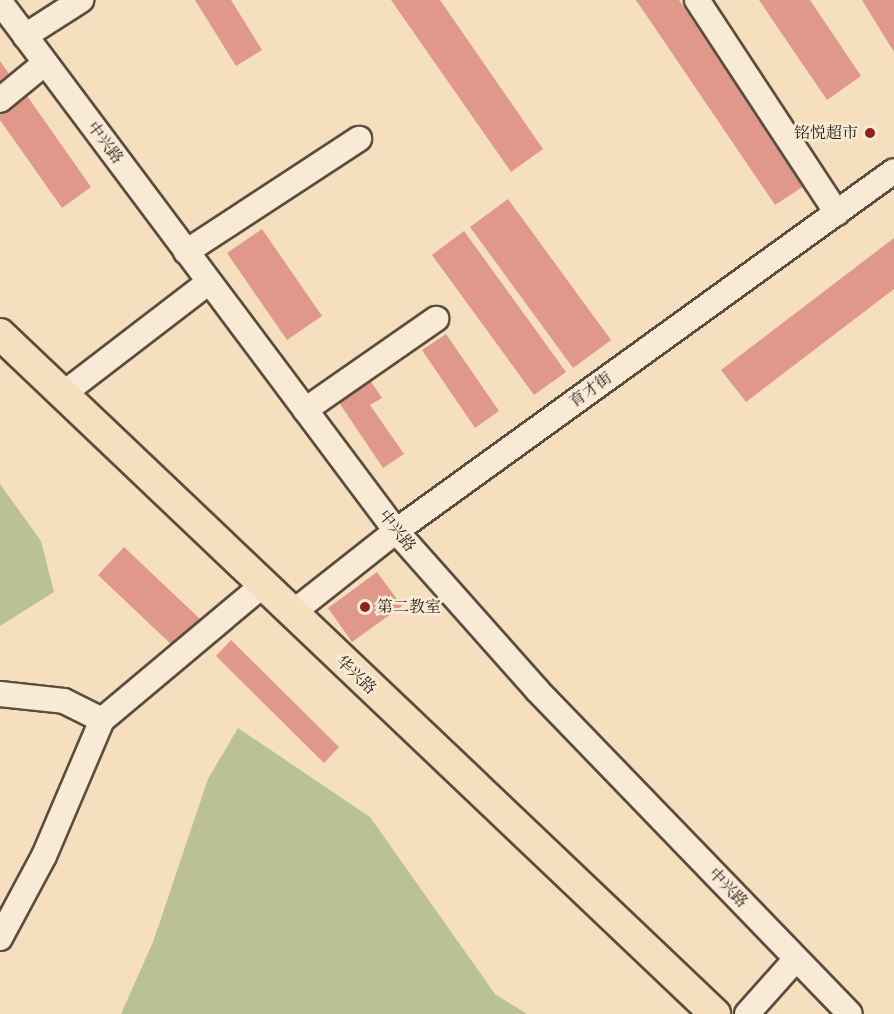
<!DOCTYPE html>
<html>
<head>
<meta charset="utf-8">
<style>
	body { margin:0 }
	#map { position:relative; width:894px; height:1014px; overflow:hidden; background:#f5dfbe; font-family:"IM FELL Great Primer","Noto Serif SC",serif }
	div>[style] { position:absolute }
	[style*='--x'] { left:calc(var(--x)*1px); top:calc(var(--y)*1px); width:calc(var(--w)*1px); rotate:calc(var(--a)*1deg) }
	.green>* { inset:0; background:#bac293 }
	.building>* { inset:0; background:#e0988a }
	.roads { filter:drop-shadow(2px 0 #5a4e3f) drop-shadow(-2px 0 #5a4e3f) drop-shadow(0 2px #5a4e3f) drop-shadow(0 -2px #5a4e3f) }
	.minor>* { height:24px; margin:-12px; padding:0 12px; transform-origin:12px; border-radius:12px; background:#f8ead5 }
	.major>* { height:30px; margin:-15px; padding:0 15px; transform-origin:15px; border-radius:15px; background:#f5dfbe }
	.dots>* { width:16px; height:16px; translate:-50% -50%; box-sizing:border-box; border:3px solid #f8ead5; border-radius:50% }
	span { translate:-50% -50%; white-space:nowrap; text-align:center; line-height:1.15; -webkit-text-stroke:5px #f8ead5; paint-order:stroke }
	.poi-label { font-size:16px; color:#261d15 }
	.right { translate:-100% -50%; text-align:right }
	.left { translate:0 -50%; text-align:left }
	.street-label { font-size:16px; color:#261d15 }
</style>
</head>
<body>
<div id="map">
	<div class="green">
		<i style="clip-path:polygon(0 484px,41px 541px,54px 592px,0 626px)"></i>
		<i style="clip-path:polygon(238px 728px,370px 817px,495px 994px,527px 1014px,121px 1014px,153px 942px,208px 779px)"></i>
	</div>
	<div class="building">
		<i style="clip-path:polygon(195px 0,231px 0,262px 50px,236px 66px)"></i>
		<i style="clip-path:polygon(391px 0,440px 0,543px 149px,511px 172px)"></i>
		<i style="clip-path:polygon(636px 0,679px 0,804px 186px,775px 205px)"></i>
		<i style="clip-path:polygon(759px 0,810px 0,861px 76px,827px 100px)"></i>
		<i style="clip-path:polygon(862px 0,894px 0,894px 52px)"></i>
		<i style="clip-path:polygon(0 61px,14px 81px,0 91px)"></i>
		<i style="clip-path:polygon(25px 93px,91px 187px,62px 208px,0 120px,0 110px)"></i>
		<i style="clip-path:polygon(508px 199px,611px 340px,573px 368px,470px 227px)"></i>
		<i style="clip-path:polygon(262px 229px,322px 316px,287px 340px,227px 253px)"></i>
		<i style="clip-path:polygon(464px 231px,566px 372px,534px 395px,432px 255px)"></i>
		<i style="clip-path:polygon(894px 238px,894px 289px,746px 402px,721px 370px)"></i>
		<i style="clip-path:polygon(446px 334px,499px 411px,475px 428px,422px 350px)"></i>
		<i style="clip-path:polygon(367px 376px,382px 398px,370px 405px,404px 454px,383px 468px,336px 398px)"></i>
		<i style="clip-path:polygon(124px 547px,200px 619px,174px 647px,98px 575px)"></i>
		<i style="clip-path:polygon(377px 572px,402px 606px,352px 642px,328px 608px)"></i>
		<i style="clip-path:polygon(231px 640px,339px 747px,324px 763px,216px 656px)"></i>
	</div>
	<div class="roads">
		<div class="minor">
			<i style="--x:697;--y:0;--w:255;--a:56.7"></i>
			<i style="--x:0;--y:2;--w:661;--a:53.18"></i>
			<i style="--x:396;--y:531;--w:213;--a:48.4"></i>
			<i style="--x:537;--y:690;--w:450;--a:46"></i>
			<i style="--x:25;--y:36;--w:67;--a:-32.7"></i>
			<i style="--x:0;--y:100;--w:58;--a:-39.4"></i>
			<i style="--x:186;--y:252;--w:207;--a:-33.2"></i>
			<i style="--x:63;--y:394;--w:184;--a:-37.5"></i>
			<i style="--x:305;--y:410;--w:160;--a:-34.8"></i>
			<i style="--x:291;--y:614;--w:134;--a:-38.3"></i>
			<i style="--x:396;--y:531;--w:614;--a:-35.86"></i>
			<i style="--x:0;--y:694;--w:64;--a:6.2"></i>
			<i style="--x:64;--y:701;--w:42;--a:26.6"></i>
			<i style="--x:0;--y:938;--w:93;--a:-61.8"></i>
			<i style="--x:44;--y:856;--w:148;--a:-66.9"></i>
			<i style="--x:102;--y:720;--w:210;--a:-40"></i>
			<i style="--x:747;--y:1014;--w:74;--a:-48.3"></i>
		</div>
		<div class="major">
			<i style="--x:0;--y:334;--w:987;--a:43.56"></i>
		</div>
	</div>
	<div class="dots">
		<i style="left:870px;top:133px;background:#8f2418"></i>
		<i style="left:365px;top:607px;background:#8f2418"></i>
	</div>
	<div class="poi-label">
		<span class="right" style="left:858px;top:133px">铭悦超市</span>
		<span class="left" style="left:377px;top:607px">第二教室</span>
	</div>
	<div class="street-label">
		<span style="left:105px;top:143px;rotate:53deg">中兴路</span>
		<span style="left:591px;top:390px;rotate:-36deg">育才街</span>
		<span style="left:397px;top:531px;rotate:51deg">中兴路</span>
		<span style="left:356px;top:675px;rotate:43deg">华兴路</span>
		<span style="left:728px;top:888px;rotate:46deg">中兴路</span>
	</div>
</div>
</body>
</html>
